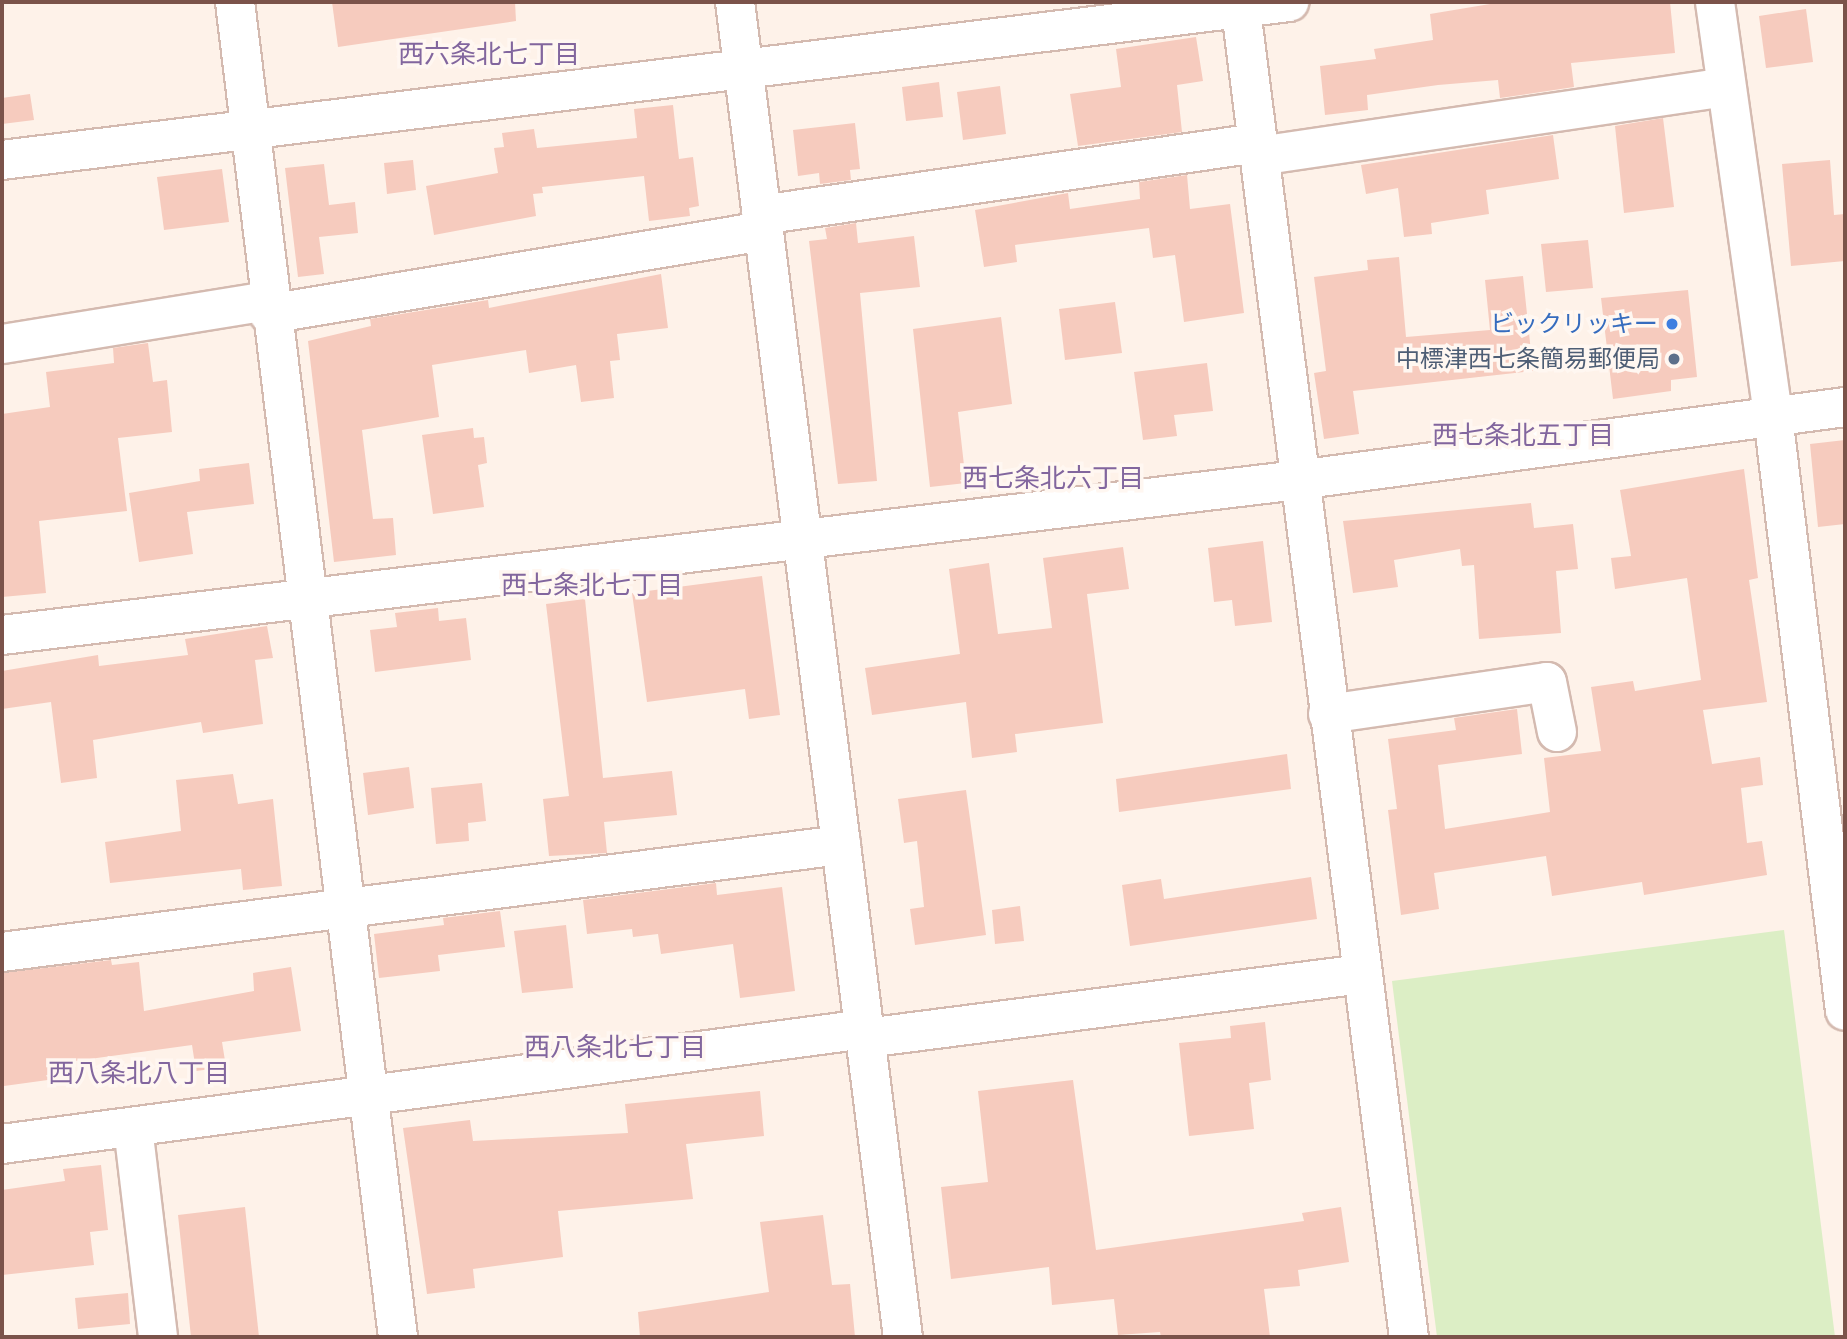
<!DOCTYPE html>
<html>
<head>
<meta charset="utf-8">
<style>
	body { margin:0 }
	#map { position:relative; width:1847px; height:1339px; overflow:hidden; background:#fef2e9; font-family:"DM Sans","Noto Sans JP",sans-serif }
	div>[style] { position:absolute }
	[style*='--x'] { left:calc(var(--x)*1px); top:calc(var(--y)*1px); width:calc(var(--w)*1px); rotate:calc(var(--a)*1deg) }
	.green>* { inset:0; background:#dceec5 }
	.building>* { inset:0; background:#f6cbbe }
	.roads { filter:drop-shadow(2px 0 #d4bab0) drop-shadow(-2px 0 #d4bab0) drop-shadow(0 2px #d4bab0) drop-shadow(0 -2px #d4bab0) }
	.minor>* { height:38px; margin:-19px; padding:0 19px; transform-origin:19px; border-radius:19px; background:#fff }
	.dots>* { width:19px; height:19px; translate:-50% -50%; box-sizing:border-box; border:4px solid #fff7f1; border-radius:50% }
	span { translate:-50% -50%; white-space:nowrap; text-align:center; line-height:1.15; -webkit-text-stroke:7px #fff7f1; paint-order:stroke }
	.shop-label { font-size:24px; color:#366cbe }
	.right { translate:-100% -50%; text-align:right }
	.service-label { font-size:24px; color:#4e5e75 }
	.neighbourhood-label { font-size:26px; color:#82669e }
	.frame { position:absolute; inset:0; border:4px solid #7b534a; pointer-events:none }
</style>
</head>
<body>
<div id="map">
	<div class="green">
		<i style="clip-path:polygon(1784px 930px,1835px 1337px,1437px 1337px,1392px 981px)"></i>
	</div>
	<div class="building">
		<i style="clip-path:polygon(332px 2px,515px 2px,516px 21px,338px 47px)"></i>
		<i style="clip-path:polygon(1502px 2px,1670px 2px,1675px 53px,1571px 63px,1574px 87px,1500px 98px,1498px 80px,1438px 85px,1367px 95px,1368px 110px,1325px 115px,1320px 66px,1376px 59px,1374px 49px,1433px 40px,1430px 14px)"></i>
		<i style="clip-path:polygon(1806px 9px,1813px 62px,1766px 68px,1759px 16px)"></i>
		<i style="clip-path:polygon(1196px 37px,1203px 81px,1177px 85px,1182px 132px,1078px 146px,1070px 94px,1121px 87px,1116px 49px)"></i>
		<i style="clip-path:polygon(939px 82px,943px 117px,906px 121px,902px 87px)"></i>
		<i style="clip-path:polygon(1000px 86px,1006px 134px,963px 140px,957px 92px)"></i>
		<i style="clip-path:polygon(30px 94px,34px 120px,2px 124px,2px 98px)"></i>
		<i style="clip-path:polygon(673px 105px,679px 159px,693px 157px,699px 206px,689px 208px,690px 216px,649px 221px,644px 176px,542px 187px,543px 193px,533px 194px,536px 216px,434px 235px,426px 186px,498px 173px,494px 148px,504px 147px,502px 133px,534px 129px,537px 148px,637px 138px,634px 109px)"></i>
		<i style="clip-path:polygon(1663px 118px,1674px 207px,1624px 213px,1615px 126px)"></i>
		<i style="clip-path:polygon(855px 123px,860px 169px,850px 170px,851px 180px,820px 184px,819px 173px,798px 176px,793px 130px)"></i>
		<i style="clip-path:polygon(1553px 135px,1559px 179px,1486px 190px,1489px 214px,1431px 223px,1432px 234px,1404px 237px,1398px 188px,1366px 194px,1361px 165px)"></i>
		<i style="clip-path:polygon(413px 160px,416px 190px,387px 194px,384px 163px)"></i>
		<i style="clip-path:polygon(1830px 160px,1834px 215px,1845px 214px,1845px 261px,1791px 266px,1782px 164px)"></i>
		<i style="clip-path:polygon(324px 164px,329px 205px,355px 202px,358px 233px,319px 237px,324px 274px,298px 277px,285px 168px)"></i>
		<i style="clip-path:polygon(222px 169px,229px 222px,164px 230px,157px 177px)"></i>
		<i style="clip-path:polygon(1187px 175px,1190px 209px,1230px 204px,1244px 313px,1184px 322px,1175px 255px,1153px 258px,1149px 228px,1015px 245px,1017px 262px,984px 267px,975px 210px,1068px 193px,1070px 209px,1140px 199px,1139px 182px)"></i>
		<i style="clip-path:polygon(856px 223px,858px 243px,914px 236px,920px 287px,860px 293px,877px 481px,838px 484px,809px 241px,827px 239px,825px 228px)"></i>
		<i style="clip-path:polygon(1588px 240px,1593px 288px,1546px 292px,1541px 244px)"></i>
		<i style="clip-path:polygon(1399px 257px,1406px 337px,1490px 330px,1485px 280px,1523px 276px,1533px 371px,1353px 391px,1359px 434px,1324px 439px,1314px 373px,1326px 371px,1314px 277px,1368px 270px,1367px 260px)"></i>
		<i style="clip-path:polygon(661px 274px,668px 328px,617px 334px,620px 360px,610px 361px,614px 398px,581px 402px,576px 365px,529px 373px,526px 350px,432px 365px,439px 417px,362px 430px,373px 519px,393px 518px,396px 555px,334px 562px,308px 341px,371px 326px,370px 319px,488px 300px,489px 308px)"></i>
		<i style="clip-path:polygon(1688px 290px,1697px 377px,1671px 380px,1671px 391px,1613px 399px,1601px 298px)"></i>
		<i style="clip-path:polygon(1115px 302px,1122px 353px,1065px 360px,1059px 309px)"></i>
		<i style="clip-path:polygon(1001px 317px,1012px 404px,958px 412px,966px 483px,930px 487px,913px 329px)"></i>
		<i style="clip-path:polygon(148px 343px,153px 382px,167px 380px,172px 432px,118px 438px,127px 511px,39px 521px,46px 593px,2px 597px,2px 414px,50px 407px,46px 372px,114px 363px,113px 348px)"></i>
		<i style="clip-path:polygon(1207px 363px,1213px 411px,1174px 415px,1177px 436px,1143px 440px,1134px 372px)"></i>
		<i style="clip-path:polygon(473px 428px,474px 438px,484px 437px,487px 463px,478px 465px,484px 507px,433px 514px,422px 435px)"></i>
		<i style="clip-path:polygon(1845px 440px,1845px 524px,1818px 527px,1810px 444px)"></i>
		<i style="clip-path:polygon(249px 463px,254px 504px,187px 512px,193px 554px,139px 562px,129px 493px,200px 481px,199px 469px)"></i>
		<i style="clip-path:polygon(1744px 469px,1758px 578px,1749px 580px,1767px 702px,1703px 710px,1712px 764px,1760px 757px,1763px 785px,1741px 788px,1747px 843px,1762px 841px,1767px 875px,1644px 895px,1642px 882px,1552px 896px,1546px 856px,1434px 873px,1439px 909px,1401px 915px,1388px 810px,1397px 809px,1388px 739px,1456px 730px,1454px 718px,1517px 709px,1522px 754px,1438px 765px,1445px 829px,1550px 812px,1544px 758px,1601px 751px,1591px 687px,1633px 681px,1635px 691px,1701px 680px,1687px 578px,1615px 589px,1611px 558px,1631px 556px,1620px 490px)"></i>
		<i style="clip-path:polygon(1531px 503px,1534px 528px,1573px 524px,1578px 569px,1556px 571px,1561px 633px,1479px 639px,1474px 565px,1462px 566px,1460px 549px,1394px 560px,1398px 587px,1353px 593px,1343px 521px)"></i>
		<i style="clip-path:polygon(1263px 541px,1272px 622px,1235px 626px,1232px 600px,1214px 602px,1208px 548px)"></i>
		<i style="clip-path:polygon(1123px 547px,1129px 589px,1087px 594px,1103px 723px,1015px 734px,1017px 752px,972px 758px,966px 702px,872px 715px,865px 668px,960px 654px,949px 569px,989px 563px,998px 634px,1052px 628px,1043px 558px)"></i>
		<i style="clip-path:polygon(762px 576px,780px 715px,749px 719px,745px 689px,647px 702px,632px 593px)"></i>
		<i style="clip-path:polygon(585px 599px,603px 778px,672px 771px,677px 815px,604px 822px,607px 853px,549px 856px,543px 799px,569px 796px,546px 604px)"></i>
		<i style="clip-path:polygon(438px 608px,439px 621px,466px 618px,471px 660px,375px 672px,370px 630px,397px 627px,395px 613px)"></i>
		<i style="clip-path:polygon(267px 626px,273px 658px,255px 660px,263px 724px,203px 733px,201px 722px,93px 740px,97px 778px,61px 783px,51px 702px,2px 709px,2px 671px,98px 655px,99px 666px,188px 655px,185px 639px)"></i>
		<i style="clip-path:polygon(1287px 754px,1291px 789px,1119px 812px,1116px 779px)"></i>
		<i style="clip-path:polygon(409px 767px,414px 808px,368px 815px,363px 773px)"></i>
		<i style="clip-path:polygon(233px 774px,238px 804px,273px 799px,282px 886px,243px 890px,241px 869px,110px 883px,105px 842px,181px 831px,176px 780px)"></i>
		<i style="clip-path:polygon(482px 783px,486px 821px,468px 823px,469px 841px,436px 844px,431px 788px)"></i>
		<i style="clip-path:polygon(966px 790px,986px 935px,915px 945px,910px 909px,924px 907px,917px 841px,904px 843px,898px 799px)"></i>
		<i style="clip-path:polygon(1311px 877px,1317px 919px,1130px 946px,1122px 885px,1161px 879px,1164px 899px)"></i>
		<i style="clip-path:polygon(716px 883px,717px 895px,782px 887px,795px 991px,740px 998px,733px 944px,661px 954px,658px 934px,633px 937px,632px 929px,587px 934px,583px 900px)"></i>
		<i style="clip-path:polygon(1020px 906px,1024px 941px,995px 944px,992px 910px)"></i>
		<i style="clip-path:polygon(500px 911px,505px 947px,438px 955px,440px 971px,379px 978px,374px 934px,444px 925px,443px 918px)"></i>
		<i style="clip-path:polygon(566px 925px,573px 988px,522px 993px,514px 931px)"></i>
		<i style="clip-path:polygon(111px 960px,112px 965px,139px 962px,144px 1011px,254px 991px,253px 973px,291px 967px,301px 1031px,222px 1042px,226px 1067px,196px 1071px,192px 1045px,53px 1064px,55px 1079px,4px 1086px,2px 973px)"></i>
		<i style="clip-path:polygon(1265px 1022px,1271px 1080px,1249px 1083px,1254px 1129px,1189px 1136px,1179px 1043px,1231px 1038px,1230px 1026px)"></i>
		<i style="clip-path:polygon(1073px 1080px,1096px 1250px,1304px 1221px,1302px 1213px,1341px 1207px,1349px 1262px,1298px 1270px,1300px 1286px,1264px 1289px,1270px 1337px,1161px 1337px,1160px 1332px,1118px 1335px,1114px 1299px,1052px 1305px,1049px 1267px,951px 1279px,941px 1187px,988px 1182px,978px 1091px)"></i>
		<i style="clip-path:polygon(760px 1091px,764px 1136px,686px 1144px,693px 1199px,558px 1211px,563px 1257px,473px 1269px,475px 1288px,427px 1294px,403px 1128px,470px 1120px,473px 1141px,628px 1133px,625px 1104px)"></i>
		<i style="clip-path:polygon(101px 1165px,108px 1230px,90px 1232px,94px 1265px,2px 1275px,2px 1190px,65px 1181px,63px 1169px)"></i>
		<i style="clip-path:polygon(245px 1207px,259px 1337px,191px 1337px,178px 1215px)"></i>
		<i style="clip-path:polygon(823px 1215px,832px 1285px,850px 1284px,855px 1337px,640px 1337px,638px 1312px,769px 1292px,760px 1222px)"></i>
		<i style="clip-path:polygon(128px 1293px,130px 1324px,78px 1329px,75px 1298px)"></i>
	</div>
	<div class="roads">
		<div class="minor">
			<i style="--x:235;--y:2;--w:1345;--a:83.04"></i>
			<i style="--x:735;--y:2;--w:1346;--a:82.83"></i>
			<i style="--x:1240;--y:2;--w:1346;--a:82.79"></i>
			<i style="--x:1715;--y:2;--w:418;--a:82"></i>
			<i style="--x:1773;--y:416;--w:599;--a:83.1"></i>
			<i style="--x:1259;--y:156;--w:472;--a:-8.4"></i>
			<i style="--x:2;--y:160;--w:1297;--a:-7"></i>
			<i style="--x:761;--y:215;--w:501;--a:-8.26"></i>
			<i style="--x:269;--y:314;--w:501;--a:-9.54"></i>
			<i style="--x:2;--y:344;--w:269;--a:-9.2"></i>
			<i style="--x:2;--y:635;--w:1305;--a:-6.82"></i>
			<i style="--x:1298;--y:480;--w:552;--a:-7.6"></i>
			<i style="--x:1328;--y:714;--w:221;--a:-8.3"></i>
			<i style="--x:1547;--y:682;--w:51;--a:78.7"></i>
			<i style="--x:2;--y:952;--w:846;--a:-7.27"></i>
			<i style="--x:866;--y:1038;--w:500;--a:-7.35"></i>
			<i style="--x:133;--y:1127;--w:211;--a:83.2"></i>
			<i style="--x:2;--y:1144;--w:871;--a:-7.59"></i>
		</div>
	</div>
	<div class="dots">
		<i style="left:1672px;top:324px;background:#3f7fe0"></i>
		<i style="left:1674px;top:359px;background:#5c6f8a"></i>
	</div>
	<div class="shop-label">
		<span class="right" style="left:1658px;top:324px">ビックリッキー</span>
	</div>
	<div class="service-label">
		<span class="right" style="left:1660px;top:359px">中標津西七条簡易郵便局</span>
	</div>
	<div class="neighbourhood-label">
		<span style="left:489px;top:55px">西六条北七丁目</span>
		<span style="left:1523px;top:436px">西七条北五丁目</span>
		<span style="left:1053px;top:479px">西七条北六丁目</span>
		<span style="left:592px;top:586px">西七条北七丁目</span>
		<span style="left:615px;top:1048px">西八条北七丁目</span>
		<span style="left:139px;top:1074px">西八条北八丁目</span>
	</div>
	<div class="frame"></div>
</div>
</body>
</html>
